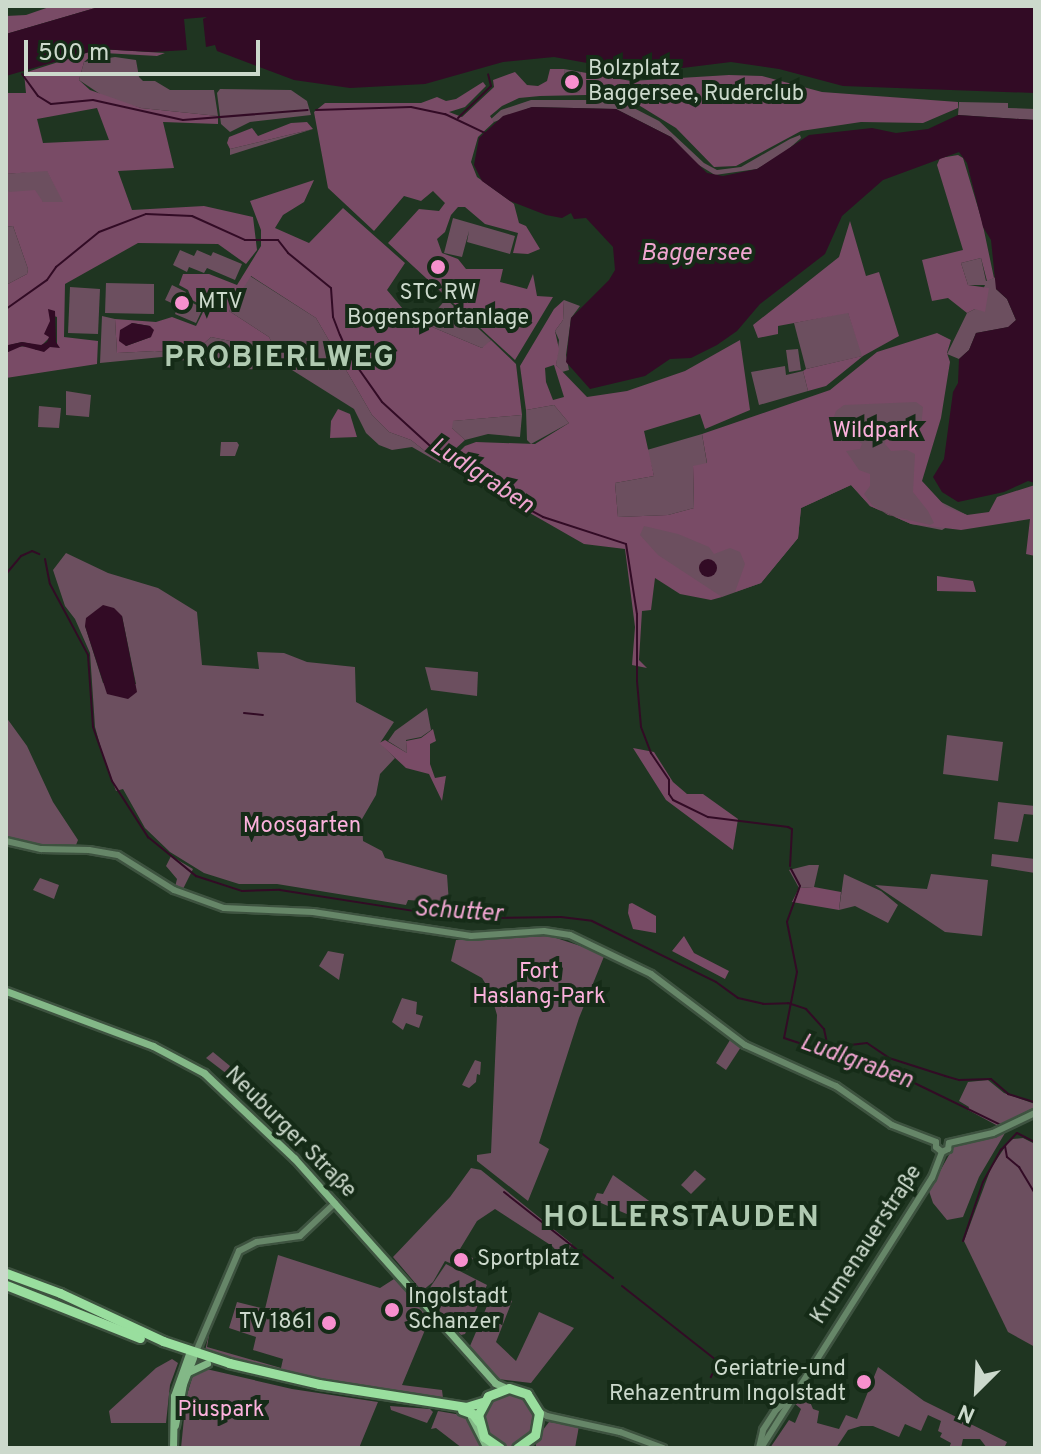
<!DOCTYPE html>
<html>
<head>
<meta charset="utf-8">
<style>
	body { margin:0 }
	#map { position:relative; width:1041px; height:1454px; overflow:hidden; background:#1f3521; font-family:Overpass,sans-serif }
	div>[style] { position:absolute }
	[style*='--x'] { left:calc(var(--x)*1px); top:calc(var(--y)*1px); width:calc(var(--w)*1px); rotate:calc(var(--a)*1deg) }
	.green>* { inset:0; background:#6c4f5f }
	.forest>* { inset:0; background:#794b66 }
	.water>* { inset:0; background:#320b25 }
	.round { border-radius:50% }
	.stream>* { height:2px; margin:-1px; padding:0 1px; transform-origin:1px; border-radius:1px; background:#320b25 }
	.roads { filter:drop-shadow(2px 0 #3e5340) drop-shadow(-2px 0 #3e5340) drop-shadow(0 2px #3e5340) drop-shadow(0 -2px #3e5340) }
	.tertiary>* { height:6px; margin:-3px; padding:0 3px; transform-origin:3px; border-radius:3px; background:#668668 }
	.secondary>* { height:7px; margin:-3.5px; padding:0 3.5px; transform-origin:3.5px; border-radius:3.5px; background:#83b887 }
	.primary>* { height:9px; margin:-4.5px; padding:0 4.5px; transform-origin:4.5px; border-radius:4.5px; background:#99de9e }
	.dots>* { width:22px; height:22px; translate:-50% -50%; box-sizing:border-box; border:4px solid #152b17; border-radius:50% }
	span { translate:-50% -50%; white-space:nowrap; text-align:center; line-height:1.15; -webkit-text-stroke:8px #152b17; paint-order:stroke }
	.poi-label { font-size:22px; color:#ccd9cc }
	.left { translate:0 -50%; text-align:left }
	.right { translate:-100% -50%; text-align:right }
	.park-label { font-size:22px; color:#fbb1dc }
	.street-label { font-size:22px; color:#ccd9cc }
	.water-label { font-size:24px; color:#efa5d0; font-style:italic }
	.district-label { font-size:30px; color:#b0cab1; font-weight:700; letter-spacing:2px }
	.frame { position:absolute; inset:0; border:8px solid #ccd9cc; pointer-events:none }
	.north { position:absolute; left:937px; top:1350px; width:80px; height:80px; -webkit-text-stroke:6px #152b17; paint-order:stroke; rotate:204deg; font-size:22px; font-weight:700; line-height:32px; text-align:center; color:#ccd9cc }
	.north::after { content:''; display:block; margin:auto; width:28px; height:36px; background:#ccd9cc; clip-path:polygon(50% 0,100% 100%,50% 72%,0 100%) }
	.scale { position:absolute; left:24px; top:40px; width:236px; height:36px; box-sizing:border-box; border:4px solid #ccd9cc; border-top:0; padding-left:10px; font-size:24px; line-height:28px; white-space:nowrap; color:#ccd9cc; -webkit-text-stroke:6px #152b17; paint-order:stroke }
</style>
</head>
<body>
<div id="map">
	<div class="green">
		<i style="clip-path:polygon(115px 57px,136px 60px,139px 77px,143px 81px,155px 81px,170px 90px,214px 90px,218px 116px,141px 108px,106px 98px,79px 80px,84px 62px)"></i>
		<i style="clip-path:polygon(564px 69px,581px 72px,579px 93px,565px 92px)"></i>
		<i style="clip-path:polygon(220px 89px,291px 90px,307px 101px,311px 115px,250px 122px,230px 132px,221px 124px,217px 93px)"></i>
		<i style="clip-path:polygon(531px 100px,598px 100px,626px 104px,659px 121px,704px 163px,717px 170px,741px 167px,790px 139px,800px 135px,801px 138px,783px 154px,757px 169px,715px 175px,697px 164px,671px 137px,616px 109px,532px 107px,494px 122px,491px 119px,501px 110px)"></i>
		<i style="clip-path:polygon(959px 102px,1008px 103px,1008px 108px,1035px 109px,1035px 120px,958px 115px)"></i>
		<i style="clip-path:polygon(313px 129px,230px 155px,230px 149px)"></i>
		<i style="clip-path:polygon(47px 170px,64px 202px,43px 202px,8px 192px,6px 187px,6px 174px)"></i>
		<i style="clip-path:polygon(453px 218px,515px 236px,510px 254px,467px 242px,469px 231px,462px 257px,444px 253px)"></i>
		<i style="clip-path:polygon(13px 226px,28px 269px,27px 274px,6px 285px,6px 227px)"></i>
		<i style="clip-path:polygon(180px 250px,194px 256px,197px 250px,211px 256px,213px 252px,242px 264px,235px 280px,207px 268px,204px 273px,189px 267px,187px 272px,173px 265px)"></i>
		<i style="clip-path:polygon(981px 258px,986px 281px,996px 277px,996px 289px,1007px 299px,1016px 320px,1009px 327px,976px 333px,969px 350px,959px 359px,947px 354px,967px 313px,975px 309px,985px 285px,968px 285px,961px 263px)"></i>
		<i style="clip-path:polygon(250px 276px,316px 318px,372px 415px,389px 432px,411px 440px,440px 463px,412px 447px,392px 450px,379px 445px,366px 433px,354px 409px,292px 370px,238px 369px,162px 357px,100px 363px,102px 316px,115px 319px,117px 353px,155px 351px,191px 355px,211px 337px,240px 343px,258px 341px,281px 362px,269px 337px,229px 311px)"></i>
		<i style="clip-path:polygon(106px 283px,154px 284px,154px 314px,105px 313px)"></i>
		<i style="clip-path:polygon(172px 285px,186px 292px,184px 299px,203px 308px,196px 323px,175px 314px,178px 306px,165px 300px)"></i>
		<i style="clip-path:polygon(70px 287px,100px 289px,98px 334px,68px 333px)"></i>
		<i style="clip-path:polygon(446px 299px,491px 340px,487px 345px,482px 348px,425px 324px)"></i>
		<i style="clip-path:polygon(564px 300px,580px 306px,571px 318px,566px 355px,569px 370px,562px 372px,556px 365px,559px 340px,555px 331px,563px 320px)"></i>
		<i style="clip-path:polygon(848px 312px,863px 356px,806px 369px,794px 323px)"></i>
		<i style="clip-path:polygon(932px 343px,919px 491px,967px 515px,942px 530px,911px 524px,870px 506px,851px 485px,801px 508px,798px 538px,761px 583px,722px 597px,710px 594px,678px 576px,640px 542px,637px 527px,702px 513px,758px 438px)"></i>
		<i style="clip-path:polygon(798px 349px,801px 370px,789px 372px,786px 350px)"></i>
		<i style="clip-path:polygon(785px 366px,786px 375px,803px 371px,808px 391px,759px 405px,751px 372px)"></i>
		<i style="clip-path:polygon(66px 391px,91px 395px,89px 417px,66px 415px)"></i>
		<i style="clip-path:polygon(554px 405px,569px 423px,531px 444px,527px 440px,526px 410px)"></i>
		<i style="clip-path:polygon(39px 406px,61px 408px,59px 428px,38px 427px)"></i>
		<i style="clip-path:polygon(522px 415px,520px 437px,488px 434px,465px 440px,452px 428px,452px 421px)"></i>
		<i style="clip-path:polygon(702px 434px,707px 464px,693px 467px,694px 508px,668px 515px,618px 517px,615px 483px,654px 476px,647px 450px)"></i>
		<i style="clip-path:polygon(221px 442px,237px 442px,239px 445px,235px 456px,220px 456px)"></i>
		<i style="clip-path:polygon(evenodd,66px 553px,108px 573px,158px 588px,197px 612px,202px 665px,259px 669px,257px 652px,284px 653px,307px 662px,355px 667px,356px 702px,394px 722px,380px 743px,395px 758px,380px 774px,376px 795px,362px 819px,363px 841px,382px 851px,385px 858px,447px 875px,449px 903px,408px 900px,406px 905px,277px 884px,239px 884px,204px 873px,170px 852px,145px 828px,123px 789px,116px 791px,102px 752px,95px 727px,90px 653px,75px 619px,65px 606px,53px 570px,66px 553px,122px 616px,136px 684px,103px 683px,85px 626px,122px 616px)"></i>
		<i style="clip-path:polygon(425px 667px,478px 672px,477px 696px,431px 690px)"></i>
		<i style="clip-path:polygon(427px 708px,431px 730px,421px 737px,406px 740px,407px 753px,388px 741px,395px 731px)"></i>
		<i style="clip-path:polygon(6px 717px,27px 746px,53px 802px,78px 840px,76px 845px,35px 844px,6px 837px)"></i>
		<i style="clip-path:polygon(947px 735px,1003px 742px,998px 781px,943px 774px)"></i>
		<i style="clip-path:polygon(998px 802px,1035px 806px,1035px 815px,1024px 814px,1018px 842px,994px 839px)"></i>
		<i style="clip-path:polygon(992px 854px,1035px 859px,1035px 873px,991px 866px)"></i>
		<i style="clip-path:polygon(171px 856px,193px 869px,182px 891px,175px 887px,177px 879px,166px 866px)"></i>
		<i style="clip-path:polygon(809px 865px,819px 865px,814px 887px,799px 888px,789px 870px)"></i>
		<i style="clip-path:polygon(844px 874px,881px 891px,898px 905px,888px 923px,855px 906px,839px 910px)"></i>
		<i style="clip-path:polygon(931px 874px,988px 880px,982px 936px,945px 932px,875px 885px,927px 889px)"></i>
		<i style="clip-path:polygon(40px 878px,59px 885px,54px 899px,33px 890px)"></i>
		<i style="clip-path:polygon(550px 936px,605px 954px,579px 1018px,539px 1143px,549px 1149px,528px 1201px,477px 1161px,477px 1155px,491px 1153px,497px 1015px,490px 991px,482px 978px,451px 961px,456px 940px)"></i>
		<i style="clip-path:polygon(328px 951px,344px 954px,339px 980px,319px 966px)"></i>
		<i style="clip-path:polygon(402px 998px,417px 1002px,416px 1014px,423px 1016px,419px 1028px,406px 1023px,403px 1030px,392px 1022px)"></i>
		<i style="clip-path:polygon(730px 1040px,741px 1047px,726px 1070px,716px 1063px)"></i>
		<i style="clip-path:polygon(213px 1052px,230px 1066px,227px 1074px,206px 1058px)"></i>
		<i style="clip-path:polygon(475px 1060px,481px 1062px,480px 1075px,477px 1074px,476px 1082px,469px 1088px,462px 1085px)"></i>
		<i style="clip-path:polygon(988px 1080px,1004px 1093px,1035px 1104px,1035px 1107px,998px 1126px,968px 1110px,969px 1107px,959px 1101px,968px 1082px)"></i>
		<i style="clip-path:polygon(1005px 1133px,979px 1177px,963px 1217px,947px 1220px,933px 1203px,929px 1191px,955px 1144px)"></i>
		<i style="clip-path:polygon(1023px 1138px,1035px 1144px,1035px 1347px,1008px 1332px,964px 1241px,991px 1168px,1007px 1144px,1013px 1139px)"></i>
		<i style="clip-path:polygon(471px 1168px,481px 1170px,572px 1244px,564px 1259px,552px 1246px,495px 1209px,477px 1221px,460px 1249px,456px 1249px,473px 1258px,467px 1270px,445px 1261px,433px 1282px,422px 1291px,393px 1257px,450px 1197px)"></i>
		<i style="clip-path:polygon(695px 1170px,706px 1179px,691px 1194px,681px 1185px)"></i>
		<i style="clip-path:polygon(613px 1175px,652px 1203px,636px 1218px,594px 1200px,597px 1193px,603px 1194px)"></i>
		<i style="clip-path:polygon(278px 1255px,380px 1288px,394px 1279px,430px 1318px,402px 1385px,442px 1390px,443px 1398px,342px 1384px,205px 1351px,210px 1329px,207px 1347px,281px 1368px,283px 1359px,253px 1350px,256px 1337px,229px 1328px,237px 1302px,265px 1309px)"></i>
		<i style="clip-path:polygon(446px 1264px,487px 1285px,465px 1334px,461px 1335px,425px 1295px)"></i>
		<i style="clip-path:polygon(6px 1276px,30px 1284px,131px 1329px,6px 1284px)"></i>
		<i style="clip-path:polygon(493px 1292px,512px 1301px,496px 1342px,516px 1361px,539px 1312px,574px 1328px,531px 1383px,498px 1379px,470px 1346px)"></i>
		<i style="clip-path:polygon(172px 1359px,178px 1363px,170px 1385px,166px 1423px,111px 1423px,109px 1411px,156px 1368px)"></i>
		<i style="clip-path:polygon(878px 1367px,924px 1401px,1007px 1442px,1004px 1448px,987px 1448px,980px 1439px,963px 1439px,961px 1448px,949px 1448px,951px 1443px,940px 1437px,942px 1433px,938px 1431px,941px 1421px,928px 1415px,921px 1431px,905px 1424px,899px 1437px,873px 1426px,861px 1426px,848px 1430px,836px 1448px,770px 1448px,789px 1420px,795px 1423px,801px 1409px,794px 1403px,809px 1379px,813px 1384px,808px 1397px,813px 1409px,819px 1411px,817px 1423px,839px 1429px,846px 1415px,857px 1419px)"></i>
		<i style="clip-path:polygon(202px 1368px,292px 1389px,378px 1402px,359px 1448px,181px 1448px,186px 1398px,193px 1375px)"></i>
		<i style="clip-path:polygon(516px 1391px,535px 1406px,535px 1430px,513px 1447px,501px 1446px,487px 1437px,480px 1423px,489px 1397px)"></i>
		<i style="clip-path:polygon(390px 1406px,430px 1409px,433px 1412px,427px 1423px,391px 1410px)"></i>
		<i style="clip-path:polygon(438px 1411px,467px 1416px,485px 1448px,462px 1448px,436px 1428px,431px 1429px)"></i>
		<i style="clip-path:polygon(549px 1422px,579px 1426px,575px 1448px,536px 1448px,536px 1439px)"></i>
	</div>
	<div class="forest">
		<i style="clip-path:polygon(52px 6px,102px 6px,6px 34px,6px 16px,26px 15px)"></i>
		<i style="clip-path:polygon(evenodd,99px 49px,165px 53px,157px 56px,104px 53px,90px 57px,84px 62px,79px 80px,90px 90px,141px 108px,218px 116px,218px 124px,163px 122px,174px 168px,118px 171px,132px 210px,204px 206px,253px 217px,257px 250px,246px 264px,218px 244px,138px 243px,65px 284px,64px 337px,98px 341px,97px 364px,6px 378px,6px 353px,13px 347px,32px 346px,36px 350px,57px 344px,57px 317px,51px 315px,50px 337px,41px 346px,22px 342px,6px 346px,6px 285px,27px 274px,28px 269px,13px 226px,6px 227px,6px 187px,9px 192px,35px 190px,43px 202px,63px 202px,47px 171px,6px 174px,6px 93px,26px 93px,24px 73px,99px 49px,97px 108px,109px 140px,43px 143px,37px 119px,97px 108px)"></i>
		<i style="clip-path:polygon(550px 69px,564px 69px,565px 92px,579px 93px,581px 72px,631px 81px,729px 75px,762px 76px,822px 92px,958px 102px,958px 108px,923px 123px,861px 122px,801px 131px,736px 166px,714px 167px,676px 128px,632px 101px,586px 95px,540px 96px,519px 98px,502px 106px,490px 116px,494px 122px,478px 137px,471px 162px,477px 177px,514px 204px,519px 223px,526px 226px,540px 249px,528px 254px,513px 253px,518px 233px,485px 224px,465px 207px,458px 207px,451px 215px,445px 232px,437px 239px,442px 253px,458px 259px,466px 269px,503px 269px,500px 282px,527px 289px,533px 274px,537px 296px,553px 297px,515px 360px,388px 243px,419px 209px,439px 211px,445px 203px,433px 191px,421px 201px,404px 196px,374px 231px,328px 188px,314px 112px,325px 103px,421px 103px,437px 97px,446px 101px,456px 99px,483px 82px,486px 86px,465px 107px,449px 112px,462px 117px,494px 87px,493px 80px,515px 72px,527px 85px,538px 86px,547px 81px)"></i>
		<i style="clip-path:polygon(307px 122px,313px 129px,230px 149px,227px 143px,229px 137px,252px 128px,258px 136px,291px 123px)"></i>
		<i style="clip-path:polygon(958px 155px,963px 158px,982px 221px,994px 278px,987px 281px,981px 258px,961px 263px,968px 285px,989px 288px,985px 312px,975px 309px,967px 313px,948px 298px,932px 301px,922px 260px,963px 250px,937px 165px,940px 158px)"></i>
		<i style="clip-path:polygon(evenodd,314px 180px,304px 202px,283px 215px,275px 228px,309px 243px,343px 208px,405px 263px,387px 290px,418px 327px,425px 324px,482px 348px,491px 340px,516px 364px,522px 415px,453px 421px,452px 428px,465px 440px,440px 463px,411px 440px,389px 432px,372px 415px,316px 318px,251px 276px,229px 311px,269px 337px,282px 362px,263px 365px,258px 341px,240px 343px,211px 337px,191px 355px,155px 351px,117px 353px,115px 319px,156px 322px,172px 317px,196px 326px,203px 312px,219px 311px,222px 306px,218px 299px,208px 297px,201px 305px,192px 300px,188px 290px,179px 285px,183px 274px,209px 274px,237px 285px,261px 246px,261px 230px,250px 201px,314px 180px,132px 323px,150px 326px,151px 337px,126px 346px,121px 337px,132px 323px)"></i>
		<i style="clip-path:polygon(850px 221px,866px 276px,879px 272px,899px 336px,863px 356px,826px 386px,808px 391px,803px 371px,806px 369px,862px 356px,848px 313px,778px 326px,778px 334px,758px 338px,753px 325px,839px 257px)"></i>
		<i style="clip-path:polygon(evenodd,564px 300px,563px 320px,555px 331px,559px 349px,556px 365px,587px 397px,627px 391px,685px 371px,740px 340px,750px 410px,705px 429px,700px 414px,644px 431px,654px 476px,615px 483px,618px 517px,668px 515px,694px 508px,693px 466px,707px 463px,702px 434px,830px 390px,877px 352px,937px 333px,951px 340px,947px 353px,950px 362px,941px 418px,922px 481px,946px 507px,967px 515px,989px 512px,997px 497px,1035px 485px,1035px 556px,1026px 554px,1030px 519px,961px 530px,911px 524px,870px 506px,851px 485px,801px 508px,798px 538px,761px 583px,735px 592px,745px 564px,740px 552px,730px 548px,714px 554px,709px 547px,678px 534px,644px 526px,640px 535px,658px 555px,722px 597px,711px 600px,680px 594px,655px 578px,651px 610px,642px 611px,639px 660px,647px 668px,632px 665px,635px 627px,625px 549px,584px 544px,446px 465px,465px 446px,476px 442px,535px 444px,569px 423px,554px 405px,526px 410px,520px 366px,554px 309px,564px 300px,554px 365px,564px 397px,553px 400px,546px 382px,545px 368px,554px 365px,564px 300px,916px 402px,923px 407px,921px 428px,912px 432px,896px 426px,886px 436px,885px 444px,891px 451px,907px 450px,915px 454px,913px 492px,928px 511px,934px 523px,930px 525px,888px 515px,872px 505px,864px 494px,870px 486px,870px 474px,859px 470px,846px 451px,860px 449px,862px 444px,846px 430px,834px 427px,832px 422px,836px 411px,844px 405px,916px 402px)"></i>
		<i style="clip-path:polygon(338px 409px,350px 414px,357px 437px,330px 438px,331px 421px)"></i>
		<i style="clip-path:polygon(937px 576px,973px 581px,976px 592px,937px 591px)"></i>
		<i style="clip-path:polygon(433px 729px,436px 741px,430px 744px,430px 764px,435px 778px,446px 776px,442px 801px,429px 774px,406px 768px,379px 743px,385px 740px,407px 753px,406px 741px,421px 738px)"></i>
		<i style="clip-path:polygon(633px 748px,654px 752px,673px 782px,687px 794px,703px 794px,738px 819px,733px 850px,666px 800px)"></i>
		<i style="clip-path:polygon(814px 887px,841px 892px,839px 910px,792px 902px,799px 888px)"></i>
		<i style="clip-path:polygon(632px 903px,656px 916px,656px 933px,633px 929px,628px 913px,629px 904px)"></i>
		<i style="clip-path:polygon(684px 936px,694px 953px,729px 971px,725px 979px,672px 951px)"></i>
	</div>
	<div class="water">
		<i style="clip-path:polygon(102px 6px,1035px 6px,1035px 93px,843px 86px,779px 69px,731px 62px,642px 73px,554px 57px,503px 62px,425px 84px,350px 88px,294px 80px,217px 51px,215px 45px,206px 47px,203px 19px,207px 17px,184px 19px,187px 50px,153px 52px,99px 49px,6px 76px,6px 34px)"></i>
		<i style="clip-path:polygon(532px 107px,616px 109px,671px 137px,707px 173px,723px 176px,757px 169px,809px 135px,872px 128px,896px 133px,928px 129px,958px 115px,1035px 120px,1035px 483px,1028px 481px,1004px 492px,958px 502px,942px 492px,933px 477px,944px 459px,953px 392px,958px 383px,959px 359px,969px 350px,976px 333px,1008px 327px,1016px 320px,1007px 299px,996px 289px,991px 240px,983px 227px,967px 163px,959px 152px,883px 180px,842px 216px,825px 254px,760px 304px,737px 331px,717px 345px,691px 358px,670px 359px,645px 376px,590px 389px,566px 362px,571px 318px,609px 280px,615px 270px,613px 247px,586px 218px,574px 219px,571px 213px,562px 218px,546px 215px,510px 201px,482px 181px,474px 165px,479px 138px,503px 116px)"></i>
		<i style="clip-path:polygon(48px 309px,55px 311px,56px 342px,60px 348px,50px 347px,44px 352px,22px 346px,6px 353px,8px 345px,22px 342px,41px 345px,47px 342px,49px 337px,44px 334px,50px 321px)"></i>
		<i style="clip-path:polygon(132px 323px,150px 326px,154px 330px,151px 337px,126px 346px,119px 341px,120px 330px)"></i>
		<i class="round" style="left:699px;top:559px;width:18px;height:18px"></i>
		<i style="clip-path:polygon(103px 605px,114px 608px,122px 616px,137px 692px,128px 699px,107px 694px,85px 626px,86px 618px)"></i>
	</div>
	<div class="stream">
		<i style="--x:22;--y:74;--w:27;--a:54"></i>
		<i style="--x:38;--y:96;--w:15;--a:32"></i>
		<i style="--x:51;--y:104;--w:42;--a:-5.4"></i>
		<i style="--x:93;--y:100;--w:92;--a:12.5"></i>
		<i style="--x:183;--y:120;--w:125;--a:-4.6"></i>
		<i style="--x:316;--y:110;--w:95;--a:-1.8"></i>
		<i style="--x:411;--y:107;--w:35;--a:12"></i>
		<i style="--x:445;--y:114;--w:44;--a:25.4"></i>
		<i style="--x:458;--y:118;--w:46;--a:-44.1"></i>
		<i style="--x:491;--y:86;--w:12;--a:-104"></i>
		<i style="--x:6;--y:309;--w:50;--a:-35.3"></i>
		<i style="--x:47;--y:280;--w:16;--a:-55"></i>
		<i style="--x:56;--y:267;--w:55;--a:-39.1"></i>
		<i style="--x:99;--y:232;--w:50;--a:-21"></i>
		<i style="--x:146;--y:214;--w:46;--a:2.5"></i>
		<i style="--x:192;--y:216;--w:58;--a:24.4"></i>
		<i style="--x:245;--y:240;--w:33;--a:0"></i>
		<i style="--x:278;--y:240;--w:16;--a:52"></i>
		<i style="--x:288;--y:253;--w:55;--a:39.1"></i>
		<i style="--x:331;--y:288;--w:29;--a:86"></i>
		<i style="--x:333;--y:317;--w:19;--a:69"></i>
		<i style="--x:340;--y:335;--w:22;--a:66"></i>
		<i style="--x:349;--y:355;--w:57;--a:54.9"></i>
		<i style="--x:382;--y:402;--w:79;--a:42.4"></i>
		<i style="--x:440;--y:455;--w:36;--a:37"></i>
		<i style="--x:469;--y:477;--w:84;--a:28.4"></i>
		<i style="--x:543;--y:517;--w:87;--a:18"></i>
		<i style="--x:626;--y:544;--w:71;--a:81.1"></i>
		<i style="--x:637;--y:614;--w:67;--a:90"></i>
		<i style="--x:637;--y:681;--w:46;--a:85"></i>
		<i style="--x:641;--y:727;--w:28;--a:69"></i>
		<i style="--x:651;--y:753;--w:32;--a:56"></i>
		<i style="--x:669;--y:780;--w:14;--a:90"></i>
		<i style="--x:669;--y:794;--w:7;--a:56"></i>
		<i style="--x:673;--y:800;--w:39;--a:26"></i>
		<i style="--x:708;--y:817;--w:81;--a:7.1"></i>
		<i style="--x:788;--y:827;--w:4;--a:27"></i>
		<i style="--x:792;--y:829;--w:37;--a:93"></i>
		<i style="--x:45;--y:559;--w:25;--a:79"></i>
		<i style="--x:50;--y:584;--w:81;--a:61.8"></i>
		<i style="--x:88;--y:655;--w:72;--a:86"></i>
		<i style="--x:93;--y:727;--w:57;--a:70.6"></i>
		<i style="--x:112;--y:781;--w:67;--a:57.3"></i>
		<i style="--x:148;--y:837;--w:62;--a:39.1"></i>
		<i style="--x:196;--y:876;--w:48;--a:18.1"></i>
		<i style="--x:242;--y:891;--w:38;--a:-2"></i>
		<i style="--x:280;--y:890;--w:143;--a:8.9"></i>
		<i style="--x:421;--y:912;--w:62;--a:5.5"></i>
		<i style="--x:483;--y:918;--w:78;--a:-0.7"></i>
		<i style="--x:561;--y:917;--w:31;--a:7"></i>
		<i style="--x:592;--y:921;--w:138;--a:26.2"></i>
		<i style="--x:716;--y:982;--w:27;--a:36"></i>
		<i style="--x:738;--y:998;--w:26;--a:13"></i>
		<i style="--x:763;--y:1004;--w:25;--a:-2"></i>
		<i style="--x:788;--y:1003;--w:19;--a:18"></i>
		<i style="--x:806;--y:1009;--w:27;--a:48"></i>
		<i style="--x:824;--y:1029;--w:14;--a:78"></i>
		<i style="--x:827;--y:1043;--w:8;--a:30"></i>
		<i style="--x:834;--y:1047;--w:33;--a:-7"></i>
		<i style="--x:867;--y:1043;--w:27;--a:34"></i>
		<i style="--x:889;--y:1058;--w:59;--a:17.8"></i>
		<i style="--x:945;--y:1076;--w:15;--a:16"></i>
		<i style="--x:959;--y:1080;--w:32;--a:-2"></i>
		<i style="--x:991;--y:1079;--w:23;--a:41"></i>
		<i style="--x:1008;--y:1094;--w:28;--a:17"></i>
		<i style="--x:6;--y:574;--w:23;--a:-50"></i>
		<i style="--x:21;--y:556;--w:12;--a:-24"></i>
		<i style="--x:32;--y:551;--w:8;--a:23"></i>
		<i style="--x:244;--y:713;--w:19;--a:6"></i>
		<i style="--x:791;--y:869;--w:19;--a:62"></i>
		<i style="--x:800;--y:886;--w:38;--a:110"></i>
		<i style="--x:787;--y:922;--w:51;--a:78.7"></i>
		<i style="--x:797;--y:972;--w:67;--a:101.1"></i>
		<i style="--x:784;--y:1038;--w:124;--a:18.3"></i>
		<i style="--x:902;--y:1077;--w:108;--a:25.9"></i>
		<i style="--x:1005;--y:1146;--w:11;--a:80"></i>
		<i style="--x:1007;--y:1157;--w:16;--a:40"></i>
		<i style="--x:1019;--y:1167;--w:31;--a:59"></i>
		<i style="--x:504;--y:1192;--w:139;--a:38.3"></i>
		<i style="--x:963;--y:1241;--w:62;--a:-71.3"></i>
		<i style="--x:983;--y:1182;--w:37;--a:-61"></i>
		<i style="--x:1001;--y:1150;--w:23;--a:-47"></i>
		<i style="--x:1017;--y:1133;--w:20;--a:27"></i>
		<i style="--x:622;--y:1286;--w:120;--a:38.2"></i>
		<i style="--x:716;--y:1360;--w:4;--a:56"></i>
		<i style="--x:718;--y:1363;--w:16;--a:117"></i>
	</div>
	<div class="roads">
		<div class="tertiary">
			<i style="--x:6;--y:841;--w:36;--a:13"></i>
			<i style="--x:41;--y:849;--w:48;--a:1.2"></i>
			<i style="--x:89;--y:850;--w:29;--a:10"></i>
			<i style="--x:118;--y:855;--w:66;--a:32"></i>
			<i style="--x:174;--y:890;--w:53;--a:19.8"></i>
			<i style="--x:224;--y:908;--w:89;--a:2.6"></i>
			<i style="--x:313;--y:912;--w:160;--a:8.6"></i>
			<i style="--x:471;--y:936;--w:73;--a:-3.9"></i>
			<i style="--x:544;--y:931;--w:26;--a:9"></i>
			<i style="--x:570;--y:935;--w:90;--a:25.7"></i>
			<i style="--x:651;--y:974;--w:118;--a:37.1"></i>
			<i style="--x:745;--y:1045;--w:100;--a:24.3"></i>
			<i style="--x:836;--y:1086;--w:68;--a:34.9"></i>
			<i style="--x:892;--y:1125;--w:47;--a:21.1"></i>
			<i style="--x:936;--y:1142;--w:5;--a:90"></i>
			<i style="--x:936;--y:1147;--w:8;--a:40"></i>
			<i style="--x:942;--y:1152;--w:7;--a:-27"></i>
			<i style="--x:948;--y:1149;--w:6;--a:-81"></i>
			<i style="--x:949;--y:1143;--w:45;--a:-12.8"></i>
			<i style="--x:993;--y:1133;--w:47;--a:-25.5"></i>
			<i style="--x:195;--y:1354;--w:112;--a:-66.9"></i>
			<i style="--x:239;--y:1251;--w:20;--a:-27"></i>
			<i style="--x:257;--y:1242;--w:43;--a:-7.9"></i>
			<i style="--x:300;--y:1236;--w:48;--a:-43.3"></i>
			<i style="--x:538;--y:1411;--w:10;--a:29"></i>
			<i style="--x:547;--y:1416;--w:75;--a:12.4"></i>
			<i style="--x:620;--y:1432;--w:46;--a:20.4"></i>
			<i style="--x:759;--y:1448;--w:18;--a:-77"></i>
			<i style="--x:763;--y:1430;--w:24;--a:-57"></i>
			<i style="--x:776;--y:1410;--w:17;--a:-40"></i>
			<i style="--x:761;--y:1448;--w:320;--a:-57.7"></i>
			<i style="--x:932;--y:1178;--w:28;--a:-69"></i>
		</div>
		<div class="secondary">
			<i style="--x:6;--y:991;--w:157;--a:20.5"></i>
			<i style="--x:153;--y:1046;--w:58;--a:27.9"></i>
			<i style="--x:204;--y:1073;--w:124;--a:43.4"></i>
			<i style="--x:294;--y:1158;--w:302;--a:48.2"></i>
			<i style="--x:495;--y:1383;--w:12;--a:24"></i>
			<i style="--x:188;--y:1372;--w:21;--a:-25"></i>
			<i style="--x:471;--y:1417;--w:35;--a:63"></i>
			<i style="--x:175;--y:1425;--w:42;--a:-79"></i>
			<i style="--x:183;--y:1384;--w:28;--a:-69"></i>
			<i style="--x:173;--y:1448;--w:52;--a:-88.9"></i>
			<i style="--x:174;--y:1396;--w:48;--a:-70.4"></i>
		</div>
		<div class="primary">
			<i style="--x:6;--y:1273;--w:58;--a:20.3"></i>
			<i style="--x:60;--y:1293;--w:114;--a:25"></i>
			<i style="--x:163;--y:1341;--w:70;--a:18.4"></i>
			<i style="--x:229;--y:1363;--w:92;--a:13.1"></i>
			<i style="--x:319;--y:1384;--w:149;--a:8.9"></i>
			<i style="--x:466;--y:1407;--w:17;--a:-17"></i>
			<i style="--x:6;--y:1285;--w:144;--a:21.6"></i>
			<i style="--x:462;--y:1410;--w:12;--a:20"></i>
			<i style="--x:473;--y:1414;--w:9;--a:54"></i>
			<i style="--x:500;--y:1448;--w:19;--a:-145"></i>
			<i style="--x:484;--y:1437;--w:23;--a:-105"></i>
			<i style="--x:478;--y:1415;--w:21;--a:-62"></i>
			<i style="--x:488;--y:1396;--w:22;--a:-21"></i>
			<i style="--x:509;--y:1388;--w:19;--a:18"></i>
			<i style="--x:527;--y:1394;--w:22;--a:58"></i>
			<i style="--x:539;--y:1413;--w:22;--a:100"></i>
			<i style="--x:535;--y:1435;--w:22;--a:144"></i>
		</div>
	</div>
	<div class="dots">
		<i style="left:572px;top:82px;background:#f790ce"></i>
		<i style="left:438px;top:267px;background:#f790ce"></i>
		<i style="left:182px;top:303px;background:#f790ce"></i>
		<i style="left:461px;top:1260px;background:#f790ce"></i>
		<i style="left:392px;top:1310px;background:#f790ce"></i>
		<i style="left:329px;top:1323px;background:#f790ce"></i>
		<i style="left:864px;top:1382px;background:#f790ce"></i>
	</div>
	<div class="poi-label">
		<span class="left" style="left:588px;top:82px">Bolzplatz<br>Baggersee, Ruderclub</span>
		<span style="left:438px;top:306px">STC RW<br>Bogensportanlage</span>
		<span class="left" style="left:198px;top:303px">MTV</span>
		<span class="left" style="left:477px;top:1260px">Sportplatz</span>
		<span class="left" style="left:408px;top:1310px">Ingolstadt<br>Schanzer</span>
		<span class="right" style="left:313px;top:1323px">TV 1861</span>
		<span class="right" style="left:846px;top:1382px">Geriatrie-und<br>Rehazentrum Ingolstadt</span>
	</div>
	<div class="park-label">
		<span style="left:876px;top:432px">Wildpark</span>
		<span style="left:302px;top:827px">Moosgarten</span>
		<span style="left:539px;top:985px">Fort<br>Haslang-Park</span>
		<span style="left:221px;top:1411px">Piuspark</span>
	</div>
	<div class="street-label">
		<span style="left:290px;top:1133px;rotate:45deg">Neuburger Straße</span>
		<span style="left:867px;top:1245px;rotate:-57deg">Krumenauerstraße</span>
	</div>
	<div class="water-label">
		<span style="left:696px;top:255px">Baggersee</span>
		<span style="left:481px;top:477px;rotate:33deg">Ludlgraben</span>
		<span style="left:458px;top:913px;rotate:4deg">Schutter</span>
		<span style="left:856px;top:1063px;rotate:20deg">Ludlgraben</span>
	</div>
	<div class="district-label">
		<span style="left:280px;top:359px">PROBIERLWEG</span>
		<span style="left:682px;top:1219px">HOLLERSTAUDEN</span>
	</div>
	<div class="frame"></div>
	<div class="north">N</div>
	<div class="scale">500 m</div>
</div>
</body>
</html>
